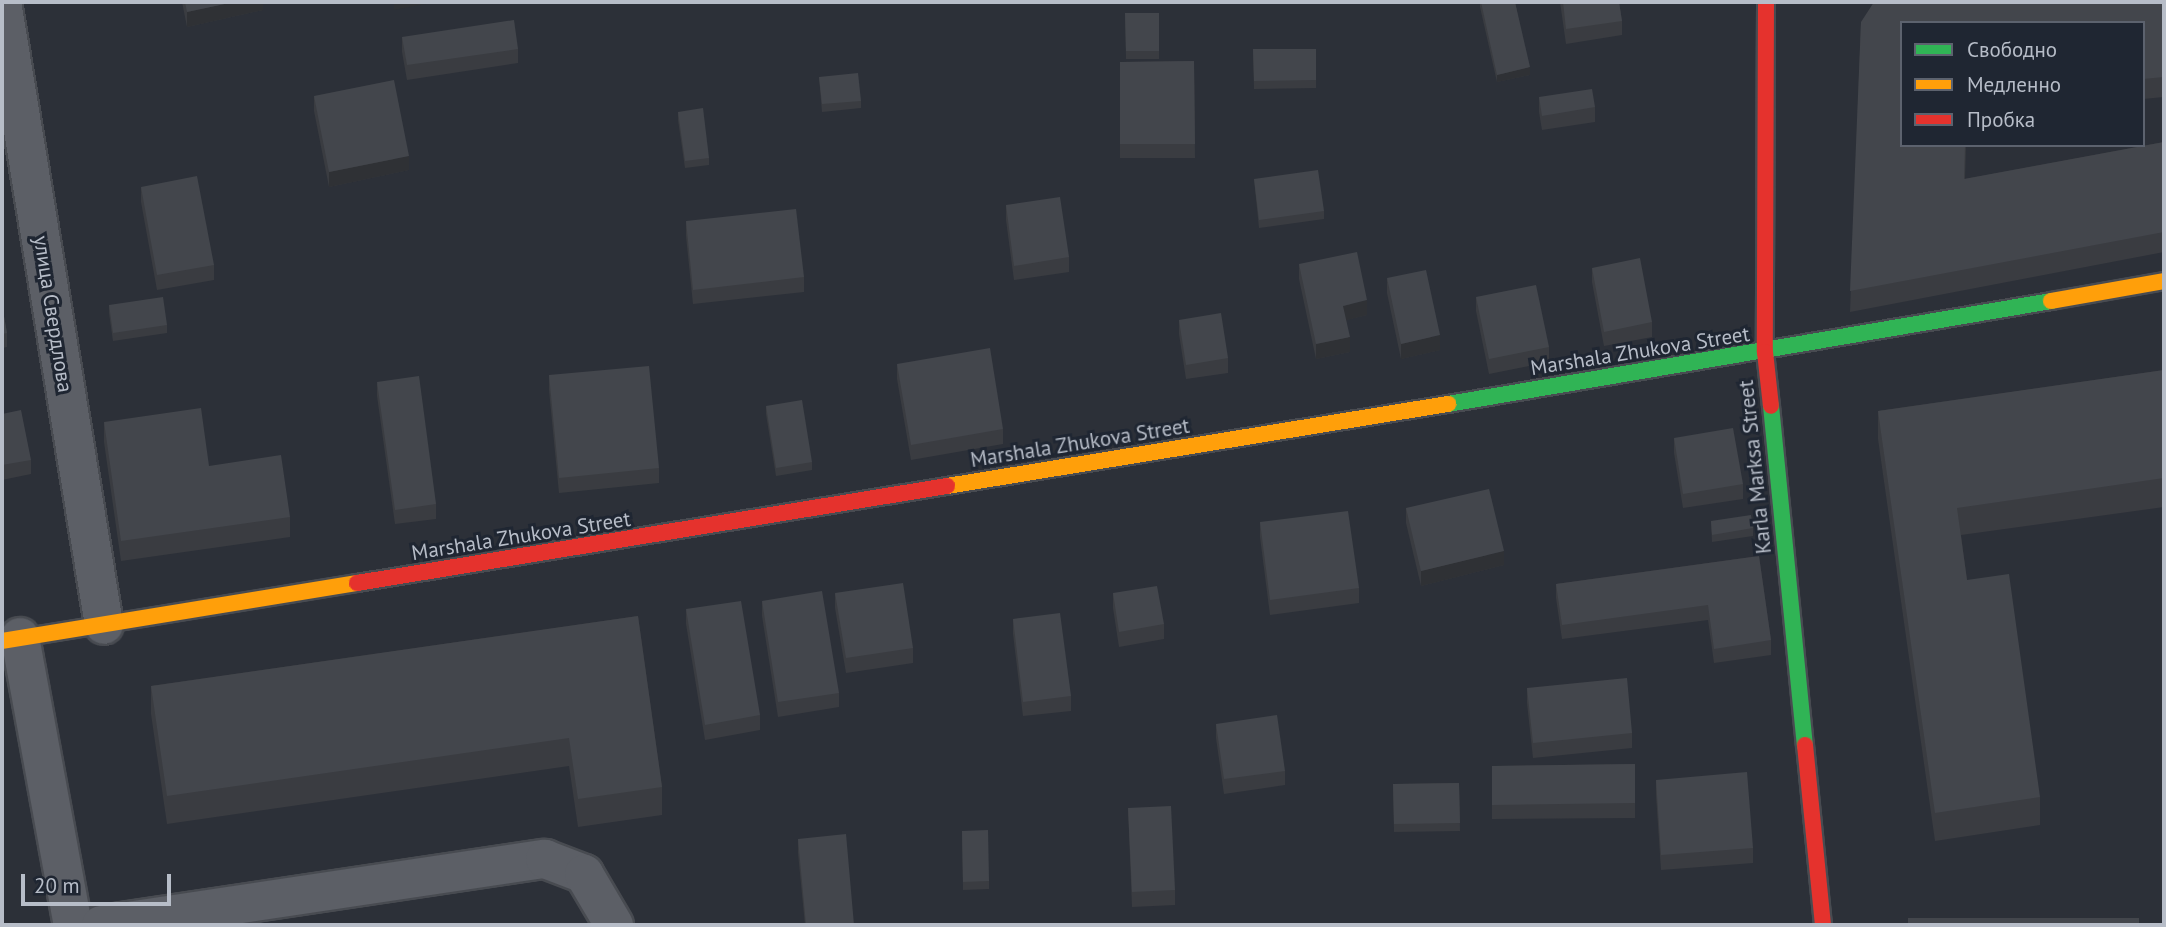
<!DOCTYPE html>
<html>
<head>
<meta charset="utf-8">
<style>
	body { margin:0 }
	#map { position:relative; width:2166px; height:927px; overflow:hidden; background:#2c3038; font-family:"PT Sans",sans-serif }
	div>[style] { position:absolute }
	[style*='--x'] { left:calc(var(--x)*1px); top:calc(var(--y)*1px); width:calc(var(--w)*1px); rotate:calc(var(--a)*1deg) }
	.roads { filter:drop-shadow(2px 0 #484b51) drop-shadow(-2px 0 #484b51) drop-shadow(0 2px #484b51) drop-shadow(0 -2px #484b51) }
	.street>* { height:38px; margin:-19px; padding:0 19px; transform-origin:19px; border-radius:19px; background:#5c5f66 }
	.fast>* { height:16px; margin:-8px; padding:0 8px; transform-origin:8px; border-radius:8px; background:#30b455 }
	.slow>* { height:16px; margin:-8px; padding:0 8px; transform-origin:8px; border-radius:8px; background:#ff9f0a }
	.jam>* { height:16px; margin:-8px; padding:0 8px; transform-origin:8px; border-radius:8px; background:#e5322d }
	.wall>* { inset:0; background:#3a3c41 }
	.shaded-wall>* { inset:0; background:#2f3135 }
	.building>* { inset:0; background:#43464c }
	span { translate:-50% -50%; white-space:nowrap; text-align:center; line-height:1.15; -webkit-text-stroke:6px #1f2632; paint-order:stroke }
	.street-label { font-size:21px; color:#b7bdc8 }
	.frame { position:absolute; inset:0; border:4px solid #b7bdc8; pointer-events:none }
	.legend { position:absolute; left:1900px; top:21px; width:245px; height:126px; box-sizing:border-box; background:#1f2632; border:2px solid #5c626e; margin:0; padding:9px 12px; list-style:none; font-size:21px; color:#b7bdc8 }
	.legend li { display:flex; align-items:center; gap:14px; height:35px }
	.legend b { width:35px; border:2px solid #5c626e }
	.scale { position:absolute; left:21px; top:874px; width:150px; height:32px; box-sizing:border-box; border:4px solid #b7bdc8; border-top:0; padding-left:9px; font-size:21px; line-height:24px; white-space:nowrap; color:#b7bdc8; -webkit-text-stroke:5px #1f2632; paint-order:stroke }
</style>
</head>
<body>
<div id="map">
	<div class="roads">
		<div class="street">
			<i style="--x:2;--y:2;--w:631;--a:80.7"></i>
			<i style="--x:20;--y:637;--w:293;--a:79.6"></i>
			<i style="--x:101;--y:925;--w:449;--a:-8.5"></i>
			<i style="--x:545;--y:859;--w:42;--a:21"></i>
			<i style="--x:584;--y:874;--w:59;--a:59.5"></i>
		</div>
		<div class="fast">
			<i style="--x:1448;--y:404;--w:612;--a:-9.69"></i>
			<i style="--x:1771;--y:406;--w:341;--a:84.3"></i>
		</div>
		<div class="slow">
			<i style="--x:2051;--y:301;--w:115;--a:-10"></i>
			<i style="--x:947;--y:486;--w:508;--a:-9.3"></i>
			<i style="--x:2;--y:641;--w:360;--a:-9.3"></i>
		</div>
		<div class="jam">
			<i style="--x:1766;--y:2;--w:350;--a:90.2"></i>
			<i style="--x:1765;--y:352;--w:54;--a:83.7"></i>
			<i style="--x:357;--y:583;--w:598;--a:-9.34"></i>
			<i style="--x:1805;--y:745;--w:181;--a:84.3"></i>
		</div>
	</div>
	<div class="wall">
		<i style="clip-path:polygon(182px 2px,263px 2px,263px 10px,187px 27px)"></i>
		<i style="clip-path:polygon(1480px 2px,1515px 2px,1530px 75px,1497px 82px,1480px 7px)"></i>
		<i style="clip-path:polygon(1560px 2px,1619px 2px,1622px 21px,1622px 35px,1566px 44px)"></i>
		<i style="clip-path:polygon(2164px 2px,2164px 97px,2143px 99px,2143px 23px,1902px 23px,1902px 145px,1966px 145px,1965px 179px,2164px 142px,2164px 252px,1850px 312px,1861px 22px)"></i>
		<i style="clip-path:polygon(1125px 13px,1159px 13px,1159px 59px,1126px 59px)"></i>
		<i style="clip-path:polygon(402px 37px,518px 49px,518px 63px,407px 80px,402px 52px)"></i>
		<i style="clip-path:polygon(1253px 49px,1316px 49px,1316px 88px,1254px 89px)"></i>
		<i style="clip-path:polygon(1194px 61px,1195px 158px,1120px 158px,1120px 62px)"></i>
		<i style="clip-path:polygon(819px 77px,861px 101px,861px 108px,822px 112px)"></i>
		<i style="clip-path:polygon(314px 96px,409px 170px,329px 187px,314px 111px)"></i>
		<i style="clip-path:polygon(1539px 97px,1595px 107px,1595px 122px,1542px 130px,1539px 112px)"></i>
		<i style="clip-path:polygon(678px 112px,709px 158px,709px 165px,685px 168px,678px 120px)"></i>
		<i style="clip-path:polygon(1254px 179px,1324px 211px,1324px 219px,1259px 228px)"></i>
		<i style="clip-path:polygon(141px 187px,214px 265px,214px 280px,157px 290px,141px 202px)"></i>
		<i style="clip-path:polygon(1006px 205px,1069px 257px,1069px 272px,1014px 280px,1006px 220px)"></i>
		<i style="clip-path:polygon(686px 221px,804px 277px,804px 292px,693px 304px,686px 236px)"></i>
		<i style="clip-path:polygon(1299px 264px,1367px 315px,1346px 320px,1350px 352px,1316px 359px,1299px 279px)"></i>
		<i style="clip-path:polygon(1592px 268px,1652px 322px,1652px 337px,1604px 346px,1592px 282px)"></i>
		<i style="clip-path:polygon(1387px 278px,1440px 350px,1401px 359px,1387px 293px)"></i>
		<i style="clip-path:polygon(1476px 297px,1549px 347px,1549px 362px,1489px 374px,1476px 311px)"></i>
		<i style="clip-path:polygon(2px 305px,7px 333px,7px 347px,2px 348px)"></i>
		<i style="clip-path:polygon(109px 305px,167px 325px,167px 333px,113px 341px,109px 313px)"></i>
		<i style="clip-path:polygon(1179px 320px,1228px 358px,1228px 373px,1186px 379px,1179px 334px)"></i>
		<i style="clip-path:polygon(897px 364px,1003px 429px,1003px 444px,911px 460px,897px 379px)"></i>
		<i style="clip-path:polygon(2164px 370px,2164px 507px,1961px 535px,1967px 580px,2040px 797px,2040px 825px,1935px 841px,1878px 439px,1878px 411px)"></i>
		<i style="clip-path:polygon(549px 375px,659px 468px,659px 483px,559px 493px,549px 390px)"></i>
		<i style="clip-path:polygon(377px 382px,436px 504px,436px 519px,395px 524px,377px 396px)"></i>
		<i style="clip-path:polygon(766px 406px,812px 462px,812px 470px,776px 476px,766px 414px)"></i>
		<i style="clip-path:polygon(2px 414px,31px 460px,31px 474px,2px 480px)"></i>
		<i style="clip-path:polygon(104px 422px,209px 466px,290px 517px,290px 537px,121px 561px,104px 442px)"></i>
		<i style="clip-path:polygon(1674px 438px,1743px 484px,1743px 499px,1683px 508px,1674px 453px)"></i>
		<i style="clip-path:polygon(1406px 508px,1504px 565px,1421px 586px,1406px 523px)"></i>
		<i style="clip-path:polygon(1711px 521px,1753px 528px,1753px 536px,1712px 542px)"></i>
		<i style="clip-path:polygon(1260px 522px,1359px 588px,1359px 603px,1270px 615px,1260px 537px)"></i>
		<i style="clip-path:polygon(1759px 556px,1771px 640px,1771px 655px,1714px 663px,1708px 620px,1562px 639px,1556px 598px,1556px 584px)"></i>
		<i style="clip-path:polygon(835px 593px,913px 648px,913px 663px,846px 673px,835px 608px)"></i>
		<i style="clip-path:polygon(1113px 593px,1164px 624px,1164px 639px,1119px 647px,1113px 608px)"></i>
		<i style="clip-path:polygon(762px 601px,839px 693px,839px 707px,778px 717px,762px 616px)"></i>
		<i style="clip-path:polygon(686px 609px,760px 715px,760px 730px,705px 740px,686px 624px)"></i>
		<i style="clip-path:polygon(638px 616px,662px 787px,662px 815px,578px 827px,569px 766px,167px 824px,151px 714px,151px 686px)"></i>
		<i style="clip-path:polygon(1013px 619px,1071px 696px,1071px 711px,1023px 716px,1013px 634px)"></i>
		<i style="clip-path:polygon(1527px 688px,1632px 733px,1632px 748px,1533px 758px,1527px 703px)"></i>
		<i style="clip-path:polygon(1216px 724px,1285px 771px,1285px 785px,1224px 794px,1216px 738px)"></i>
		<i style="clip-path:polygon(1635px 764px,1635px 818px,1492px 819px,1492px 766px)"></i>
		<i style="clip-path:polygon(1656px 780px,1753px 848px,1753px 863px,1661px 870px,1656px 795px)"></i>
		<i style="clip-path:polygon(1459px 783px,1460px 831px,1394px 832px,1393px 784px)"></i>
		<i style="clip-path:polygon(1128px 808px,1175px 890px,1175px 905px,1132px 907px)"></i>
		<i style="clip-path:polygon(962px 831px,989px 881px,989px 889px,963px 890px)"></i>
		<i style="clip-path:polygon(798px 839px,854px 925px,805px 925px,798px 853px)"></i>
	</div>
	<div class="shaded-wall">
		<i style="clip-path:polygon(234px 2px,263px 2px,263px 10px,187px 27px,187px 12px)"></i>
		<i style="clip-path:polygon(394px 2px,436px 2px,394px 10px)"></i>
		<i style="clip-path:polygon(1530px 67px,1530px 75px,1497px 82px,1497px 75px)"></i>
		<i style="clip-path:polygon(409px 156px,409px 170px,329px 187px,329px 172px)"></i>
		<i style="clip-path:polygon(1367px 300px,1367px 315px,1343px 321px,1343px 306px)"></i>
		<i style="clip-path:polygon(1440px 335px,1440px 350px,1401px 359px,1401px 344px)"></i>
		<i style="clip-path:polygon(1350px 337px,1350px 352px,1316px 359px,1316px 344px)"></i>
		<i style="clip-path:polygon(1504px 551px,1504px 565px,1421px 586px,1421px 571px)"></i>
	</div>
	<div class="building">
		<i style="clip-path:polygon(185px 2px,234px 2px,187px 12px)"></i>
		<i style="clip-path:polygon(1481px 2px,1515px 2px,1530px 67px,1497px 75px)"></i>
		<i style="clip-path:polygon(1563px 2px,1619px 2px,1622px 21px,1566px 29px)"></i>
		<i style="clip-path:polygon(1874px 2px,2164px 2px,2164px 77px,2143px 79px,2143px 23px,1902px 23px,1902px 145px,1965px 145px,1964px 179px,2164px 142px,2164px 232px,1850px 291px,1861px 22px)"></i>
		<i style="clip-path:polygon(1125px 13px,1159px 13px,1159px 51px,1126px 51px)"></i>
		<i style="clip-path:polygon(514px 20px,518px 49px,407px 65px,402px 37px)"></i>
		<i style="clip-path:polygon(1253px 49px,1316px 49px,1316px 80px,1254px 81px)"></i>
		<i style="clip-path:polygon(1194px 61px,1195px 144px,1120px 144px,1120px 62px)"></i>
		<i style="clip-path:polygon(858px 73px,861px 101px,822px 104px,819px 77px)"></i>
		<i style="clip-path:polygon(394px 80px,409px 156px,329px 172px,314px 96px)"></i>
		<i style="clip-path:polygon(1592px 89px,1595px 107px,1542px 116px,1539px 97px)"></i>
		<i style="clip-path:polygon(703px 108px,709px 158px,685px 161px,678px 112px)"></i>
		<i style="clip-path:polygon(1318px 170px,1324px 211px,1259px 220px,1254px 179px)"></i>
		<i style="clip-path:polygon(197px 176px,214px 265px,157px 275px,141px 187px)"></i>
		<i style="clip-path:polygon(1060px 197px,1069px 257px,1014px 266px,1006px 205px)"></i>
		<i style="clip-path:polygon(796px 209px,804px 277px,693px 290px,686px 221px)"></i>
		<i style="clip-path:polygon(1357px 252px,1367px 300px,1343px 306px,1350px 337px,1316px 344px,1299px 264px)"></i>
		<i style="clip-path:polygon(1640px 258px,1652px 322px,1604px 332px,1592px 268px)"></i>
		<i style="clip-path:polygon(1426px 270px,1440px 335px,1401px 344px,1387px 278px)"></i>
		<i style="clip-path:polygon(1536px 285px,1549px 347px,1489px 359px,1476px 297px)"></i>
		<i style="clip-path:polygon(163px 297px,167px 325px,113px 333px,109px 305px)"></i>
		<i style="clip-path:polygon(2px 305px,7px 333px,2px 334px)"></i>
		<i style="clip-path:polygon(1221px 313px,1228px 358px,1186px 365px,1179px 320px)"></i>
		<i style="clip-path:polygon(990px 348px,1003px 429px,911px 445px,897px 364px)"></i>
		<i style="clip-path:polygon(649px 366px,659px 468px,559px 478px,549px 375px)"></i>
		<i style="clip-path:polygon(2164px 370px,2164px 478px,1957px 508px,1967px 580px,2009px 574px,2040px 797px,1935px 813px,1878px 411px)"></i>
		<i style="clip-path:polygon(419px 376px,436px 504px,395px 510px,377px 382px)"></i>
		<i style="clip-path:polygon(802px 400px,812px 462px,776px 468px,766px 406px)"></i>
		<i style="clip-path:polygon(201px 408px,209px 466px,281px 455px,290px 517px,121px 541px,104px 422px)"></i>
		<i style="clip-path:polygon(21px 410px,31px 460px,2px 465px,2px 414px)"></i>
		<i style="clip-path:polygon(1733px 428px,1743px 484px,1683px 494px,1674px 438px)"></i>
		<i style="clip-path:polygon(1489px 489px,1504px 551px,1421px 571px,1406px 508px)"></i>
		<i style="clip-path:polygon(1348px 511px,1359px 588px,1270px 600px,1260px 522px)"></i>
		<i style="clip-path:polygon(1751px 515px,1753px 528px,1712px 535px,1711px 521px)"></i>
		<i style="clip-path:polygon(1759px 556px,1771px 640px,1714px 649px,1708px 605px,1562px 625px,1556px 584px)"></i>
		<i style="clip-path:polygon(903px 583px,913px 648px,846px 658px,835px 593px)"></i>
		<i style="clip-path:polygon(1157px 586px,1164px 624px,1119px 632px,1113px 593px)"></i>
		<i style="clip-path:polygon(822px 591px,839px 693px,778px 702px,762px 601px)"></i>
		<i style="clip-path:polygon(741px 601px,760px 715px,705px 725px,686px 609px)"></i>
		<i style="clip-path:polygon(1060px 613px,1071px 696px,1023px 702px,1013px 619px)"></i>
		<i style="clip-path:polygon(638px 616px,662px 787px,578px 799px,569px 738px,167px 796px,151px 686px)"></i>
		<i style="clip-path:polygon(1627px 678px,1632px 733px,1533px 743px,1527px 688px)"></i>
		<i style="clip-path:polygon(1277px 715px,1285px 771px,1224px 779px,1216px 724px)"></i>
		<i style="clip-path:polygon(1635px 764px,1635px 803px,1492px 805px,1492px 766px)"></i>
		<i style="clip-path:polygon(1747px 772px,1753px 848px,1661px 855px,1656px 780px)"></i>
		<i style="clip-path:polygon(1459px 783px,1460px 823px,1394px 824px,1393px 784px)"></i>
		<i style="clip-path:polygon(1171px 806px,1175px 890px,1132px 892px,1128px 808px)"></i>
		<i style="clip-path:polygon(988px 830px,989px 881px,963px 882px,962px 831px)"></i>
		<i style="clip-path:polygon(846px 834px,854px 925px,806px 925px,798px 839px)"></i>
		<i style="clip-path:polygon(1908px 918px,2139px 918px,2139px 925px,1908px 925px)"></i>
	</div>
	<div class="street-label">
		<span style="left:53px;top:314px;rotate:81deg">улица Свердлова</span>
		<span style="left:1640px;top:351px;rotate:-9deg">Marshala Zhukova Street</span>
		<span style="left:1080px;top:443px;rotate:-9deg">Marshala Zhukova Street</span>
		<span style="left:1755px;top:467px;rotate:-96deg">Karla Marksa Street</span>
		<span style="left:521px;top:536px;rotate:-9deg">Marshala Zhukova Street</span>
	</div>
	<div class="frame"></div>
	<ul class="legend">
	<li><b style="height:9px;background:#30b455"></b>Свободно</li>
	<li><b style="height:9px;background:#ff9f0a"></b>Медленно</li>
	<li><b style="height:9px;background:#e5322d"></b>Пробка</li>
	</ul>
	<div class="scale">20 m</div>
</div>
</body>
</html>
